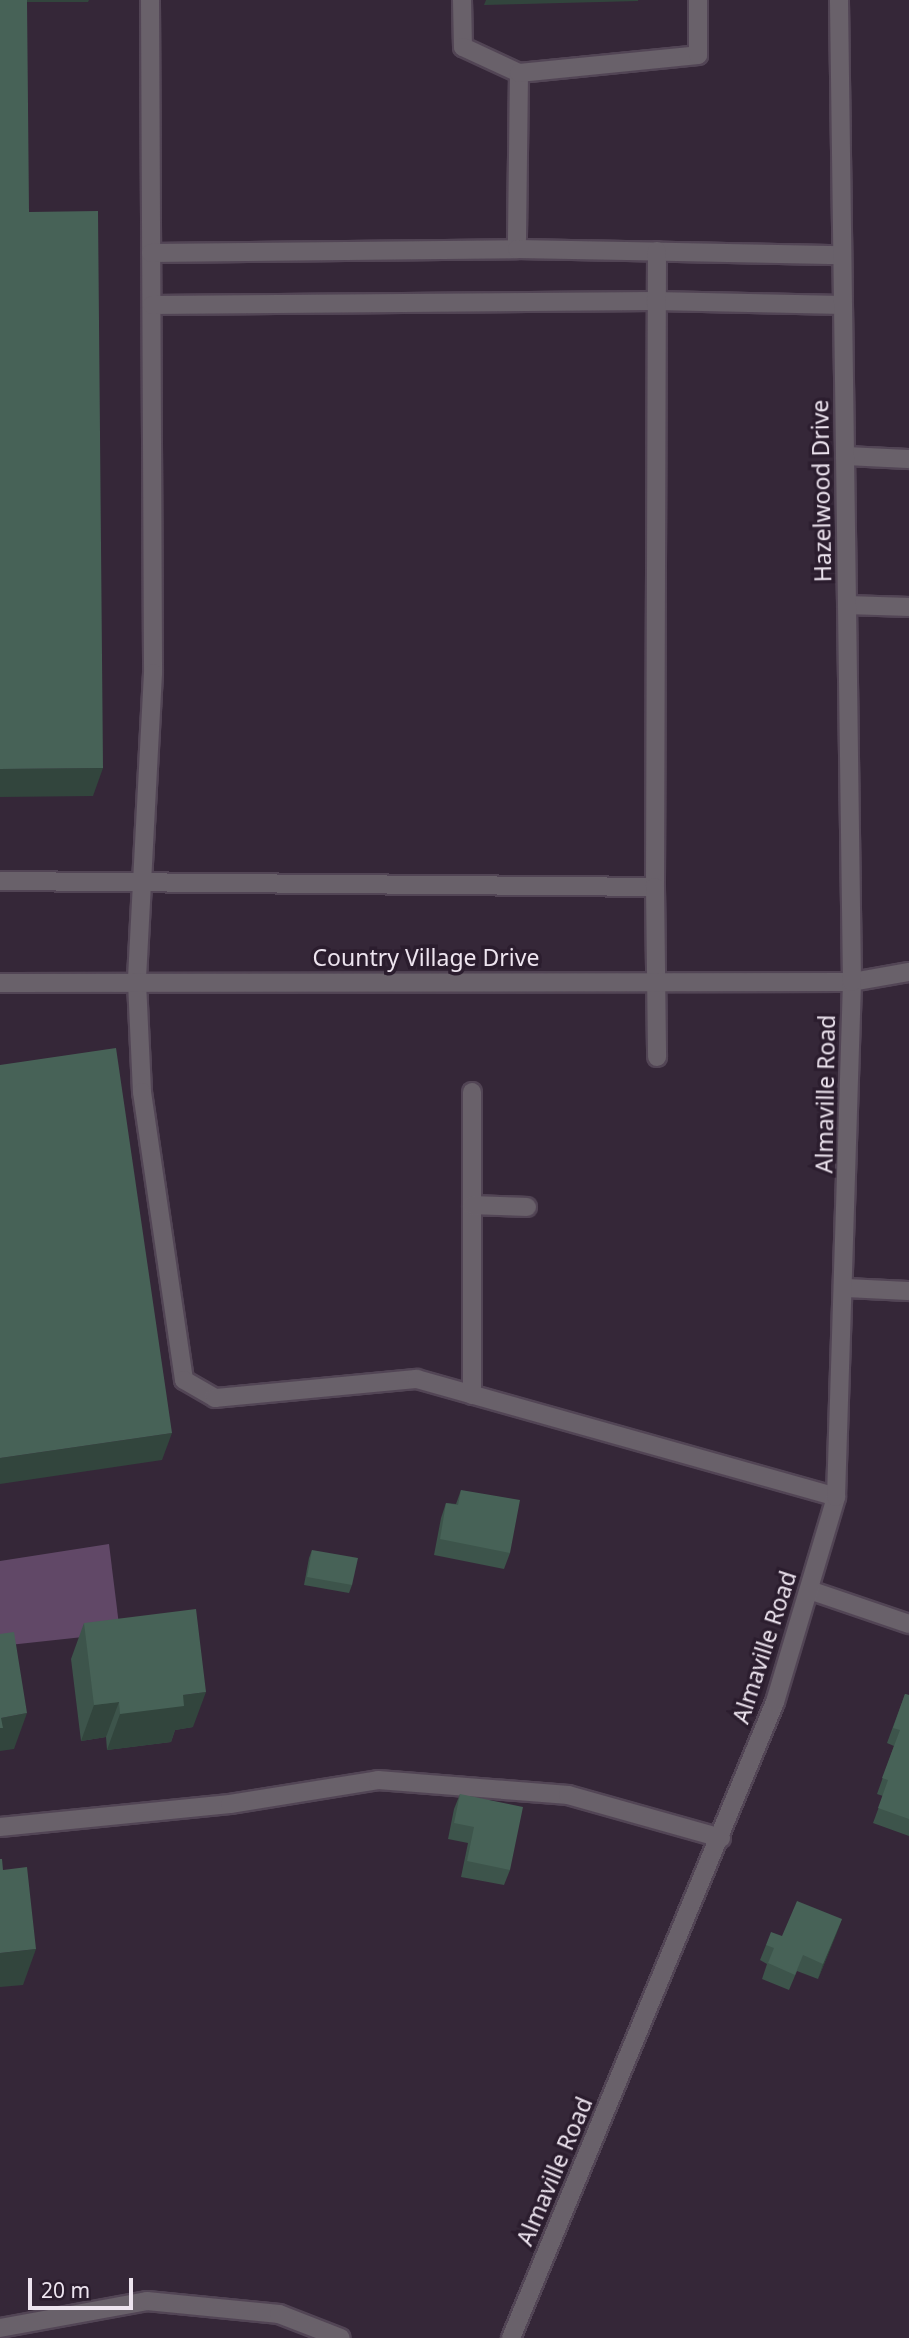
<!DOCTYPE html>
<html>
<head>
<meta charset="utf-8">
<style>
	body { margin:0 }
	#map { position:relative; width:909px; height:2338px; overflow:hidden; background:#352738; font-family:"Noto Sans",sans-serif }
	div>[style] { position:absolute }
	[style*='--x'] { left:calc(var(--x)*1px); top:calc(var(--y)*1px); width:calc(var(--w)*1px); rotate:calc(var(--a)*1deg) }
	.green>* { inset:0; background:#614867 }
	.roads { filter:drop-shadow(2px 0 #524555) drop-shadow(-2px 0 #524555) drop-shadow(0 2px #524555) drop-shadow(0 -2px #524555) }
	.minor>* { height:18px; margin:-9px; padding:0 9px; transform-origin:9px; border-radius:9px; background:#69616a }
	.wall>* { inset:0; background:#3d544b }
	.shaded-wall>* { inset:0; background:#32453d }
	.building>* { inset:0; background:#476257 }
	span { translate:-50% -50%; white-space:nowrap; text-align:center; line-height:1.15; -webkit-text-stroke:7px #2b1d2e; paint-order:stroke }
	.street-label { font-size:23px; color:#ede4ef }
	.scale { position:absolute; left:28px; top:2278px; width:105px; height:32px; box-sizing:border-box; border:4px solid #ede4ef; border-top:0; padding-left:9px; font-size:21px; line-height:24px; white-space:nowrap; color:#ede4ef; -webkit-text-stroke:5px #2b1d2e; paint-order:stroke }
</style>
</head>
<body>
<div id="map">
	<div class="green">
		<i style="clip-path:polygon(109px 1544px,120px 1633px,0 1646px,0 1561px)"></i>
	</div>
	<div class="roads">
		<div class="minor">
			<i style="--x:150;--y:0;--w:673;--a:89.74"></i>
			<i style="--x:153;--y:673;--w:309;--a:93"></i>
			<i style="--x:137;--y:982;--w:110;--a:87.4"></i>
			<i style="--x:142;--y:1092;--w:291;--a:81.7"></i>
			<i style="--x:184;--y:1380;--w:36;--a:30"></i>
			<i style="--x:215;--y:1398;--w:203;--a:-5.4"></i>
			<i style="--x:417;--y:1379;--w:435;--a:15.7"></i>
			<i style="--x:462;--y:0;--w:47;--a:88.8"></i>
			<i style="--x:463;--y:47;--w:62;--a:24.9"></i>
			<i style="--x:519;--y:73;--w:176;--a:90.7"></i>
			<i style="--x:519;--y:73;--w:180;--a:-5.7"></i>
			<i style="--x:698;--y:55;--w:55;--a:-90"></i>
			<i style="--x:151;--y:253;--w:366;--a:-0.6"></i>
			<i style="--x:517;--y:249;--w:325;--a:1.1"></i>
			<i style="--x:152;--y:305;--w:503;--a:-0.46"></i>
			<i style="--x:655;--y:301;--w:188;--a:1.2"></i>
			<i style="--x:845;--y:456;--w:64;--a:2.7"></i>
			<i style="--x:847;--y:605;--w:62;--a:1.8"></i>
			<i style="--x:0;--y:881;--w:655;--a:0.52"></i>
			<i style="--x:655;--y:887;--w:636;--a:-89.82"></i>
			<i style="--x:655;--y:887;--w:170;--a:89.3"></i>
			<i style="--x:0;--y:983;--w:852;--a:-0.07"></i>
			<i style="--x:852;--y:982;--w:58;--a:-10"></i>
			<i style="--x:472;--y:1092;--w:303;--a:90"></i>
			<i style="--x:472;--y:1205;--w:55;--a:2.1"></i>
			<i style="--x:845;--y:1288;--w:64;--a:2.7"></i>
			<i style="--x:809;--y:1590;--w:106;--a:18.8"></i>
			<i style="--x:0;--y:1827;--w:231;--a:-5.7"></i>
			<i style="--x:230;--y:1804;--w:150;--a:-9.2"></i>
			<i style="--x:378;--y:1780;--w:191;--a:4.5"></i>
			<i style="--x:568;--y:1795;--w:159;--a:15.7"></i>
			<i style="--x:0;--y:2328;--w:149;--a:-10.4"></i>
			<i style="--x:147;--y:2301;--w:133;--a:5.6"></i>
			<i style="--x:279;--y:2314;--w:66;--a:21.2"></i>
			<i style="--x:511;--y:2338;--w:689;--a:-67.46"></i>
			<i style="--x:775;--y:1702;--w:214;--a:-73.4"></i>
			<i style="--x:836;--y:1497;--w:515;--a:-88.22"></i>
			<i style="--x:852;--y:982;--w:982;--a:-90.76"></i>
		</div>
	</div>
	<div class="wall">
		<i style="clip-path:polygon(461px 1490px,510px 1553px,504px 1569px,434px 1555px,441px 1518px,446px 1503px,456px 1504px)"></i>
		<i style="clip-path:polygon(312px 1550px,352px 1585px,349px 1593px,304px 1585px,309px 1558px)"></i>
		<i style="clip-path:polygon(84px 1623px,193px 1727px,175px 1730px,171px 1742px,107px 1750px,106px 1737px,81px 1741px,71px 1659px)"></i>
		<i style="clip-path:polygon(905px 1694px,909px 1695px,909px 1836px,873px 1823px,883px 1796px,877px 1794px,894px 1746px,887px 1743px)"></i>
		<i style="clip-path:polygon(460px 1794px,510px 1870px,504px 1885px,461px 1877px,468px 1843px,448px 1839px,454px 1809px)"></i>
		<i style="clip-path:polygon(842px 1919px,818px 1979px,797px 1971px,789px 1990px,762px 1979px,767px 1964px,760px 1960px,766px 1945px,782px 1936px)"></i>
	</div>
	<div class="shaded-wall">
		<i style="clip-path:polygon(18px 0,89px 0,88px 2px,17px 2px)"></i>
		<i style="clip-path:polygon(486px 0,638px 0,638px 1px,484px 5px)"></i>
		<i style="clip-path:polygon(103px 768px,93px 796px,0 797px,0 769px)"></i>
		<i style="clip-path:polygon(172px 1433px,162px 1460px,0 1484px,0 1458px)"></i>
		<i style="clip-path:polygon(206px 1692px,193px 1727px,175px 1730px,171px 1742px,107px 1750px,120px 1714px,183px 1695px)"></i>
		<i style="clip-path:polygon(119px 1702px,106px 1737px,81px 1741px,94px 1705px)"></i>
		<i style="clip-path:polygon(27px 1713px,14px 1749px,0 1751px,0 1722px,1px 1718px)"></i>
		<i style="clip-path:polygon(842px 1919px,836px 1935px,818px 1979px,823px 1964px)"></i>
		<i style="clip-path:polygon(36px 1949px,23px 1985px,0 1987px,0 1953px)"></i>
	</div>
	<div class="building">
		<i style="clip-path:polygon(0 0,27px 0,29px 212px,98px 211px,103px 768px,0 769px)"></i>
		<i style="clip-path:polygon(116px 1048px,172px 1433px,0 1458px,0 1065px)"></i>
		<i style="clip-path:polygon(461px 1490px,520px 1500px,510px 1553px,440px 1539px,446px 1503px,458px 1505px)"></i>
		<i style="clip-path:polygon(312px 1550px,358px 1558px,352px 1585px,307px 1577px)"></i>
		<i style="clip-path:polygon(196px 1609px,206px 1692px,183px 1695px,184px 1706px,120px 1714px,119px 1702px,94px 1705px,84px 1623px)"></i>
		<i style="clip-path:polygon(14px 1632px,27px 1713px,1px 1718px,3px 1728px,0 1728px,0 1634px)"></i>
		<i style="clip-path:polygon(905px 1694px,909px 1695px,909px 1819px,878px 1808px,888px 1780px,882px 1778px,900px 1730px,893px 1728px)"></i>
		<i style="clip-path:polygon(460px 1794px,523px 1807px,510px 1870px,467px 1861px,474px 1827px,454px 1823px)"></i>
		<i style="clip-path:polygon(0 1859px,2px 1859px,3px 1870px,27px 1867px,36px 1949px,0 1953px)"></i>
		<i style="clip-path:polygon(797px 1901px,842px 1919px,823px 1964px,803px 1955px,795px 1975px,768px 1963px,774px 1948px,766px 1945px,771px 1932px,782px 1936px)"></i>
	</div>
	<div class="street-label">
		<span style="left:821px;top:491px;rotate:-91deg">Hazelwood Drive</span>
		<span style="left:426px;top:957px">Country Village Drive</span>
		<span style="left:825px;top:1094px;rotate:-89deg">Almaville Road</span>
		<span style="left:764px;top:1647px;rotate:-72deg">Almaville Road</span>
		<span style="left:554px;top:2171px;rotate:-67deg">Almaville Road</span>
	</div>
	<div class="scale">20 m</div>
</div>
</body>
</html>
